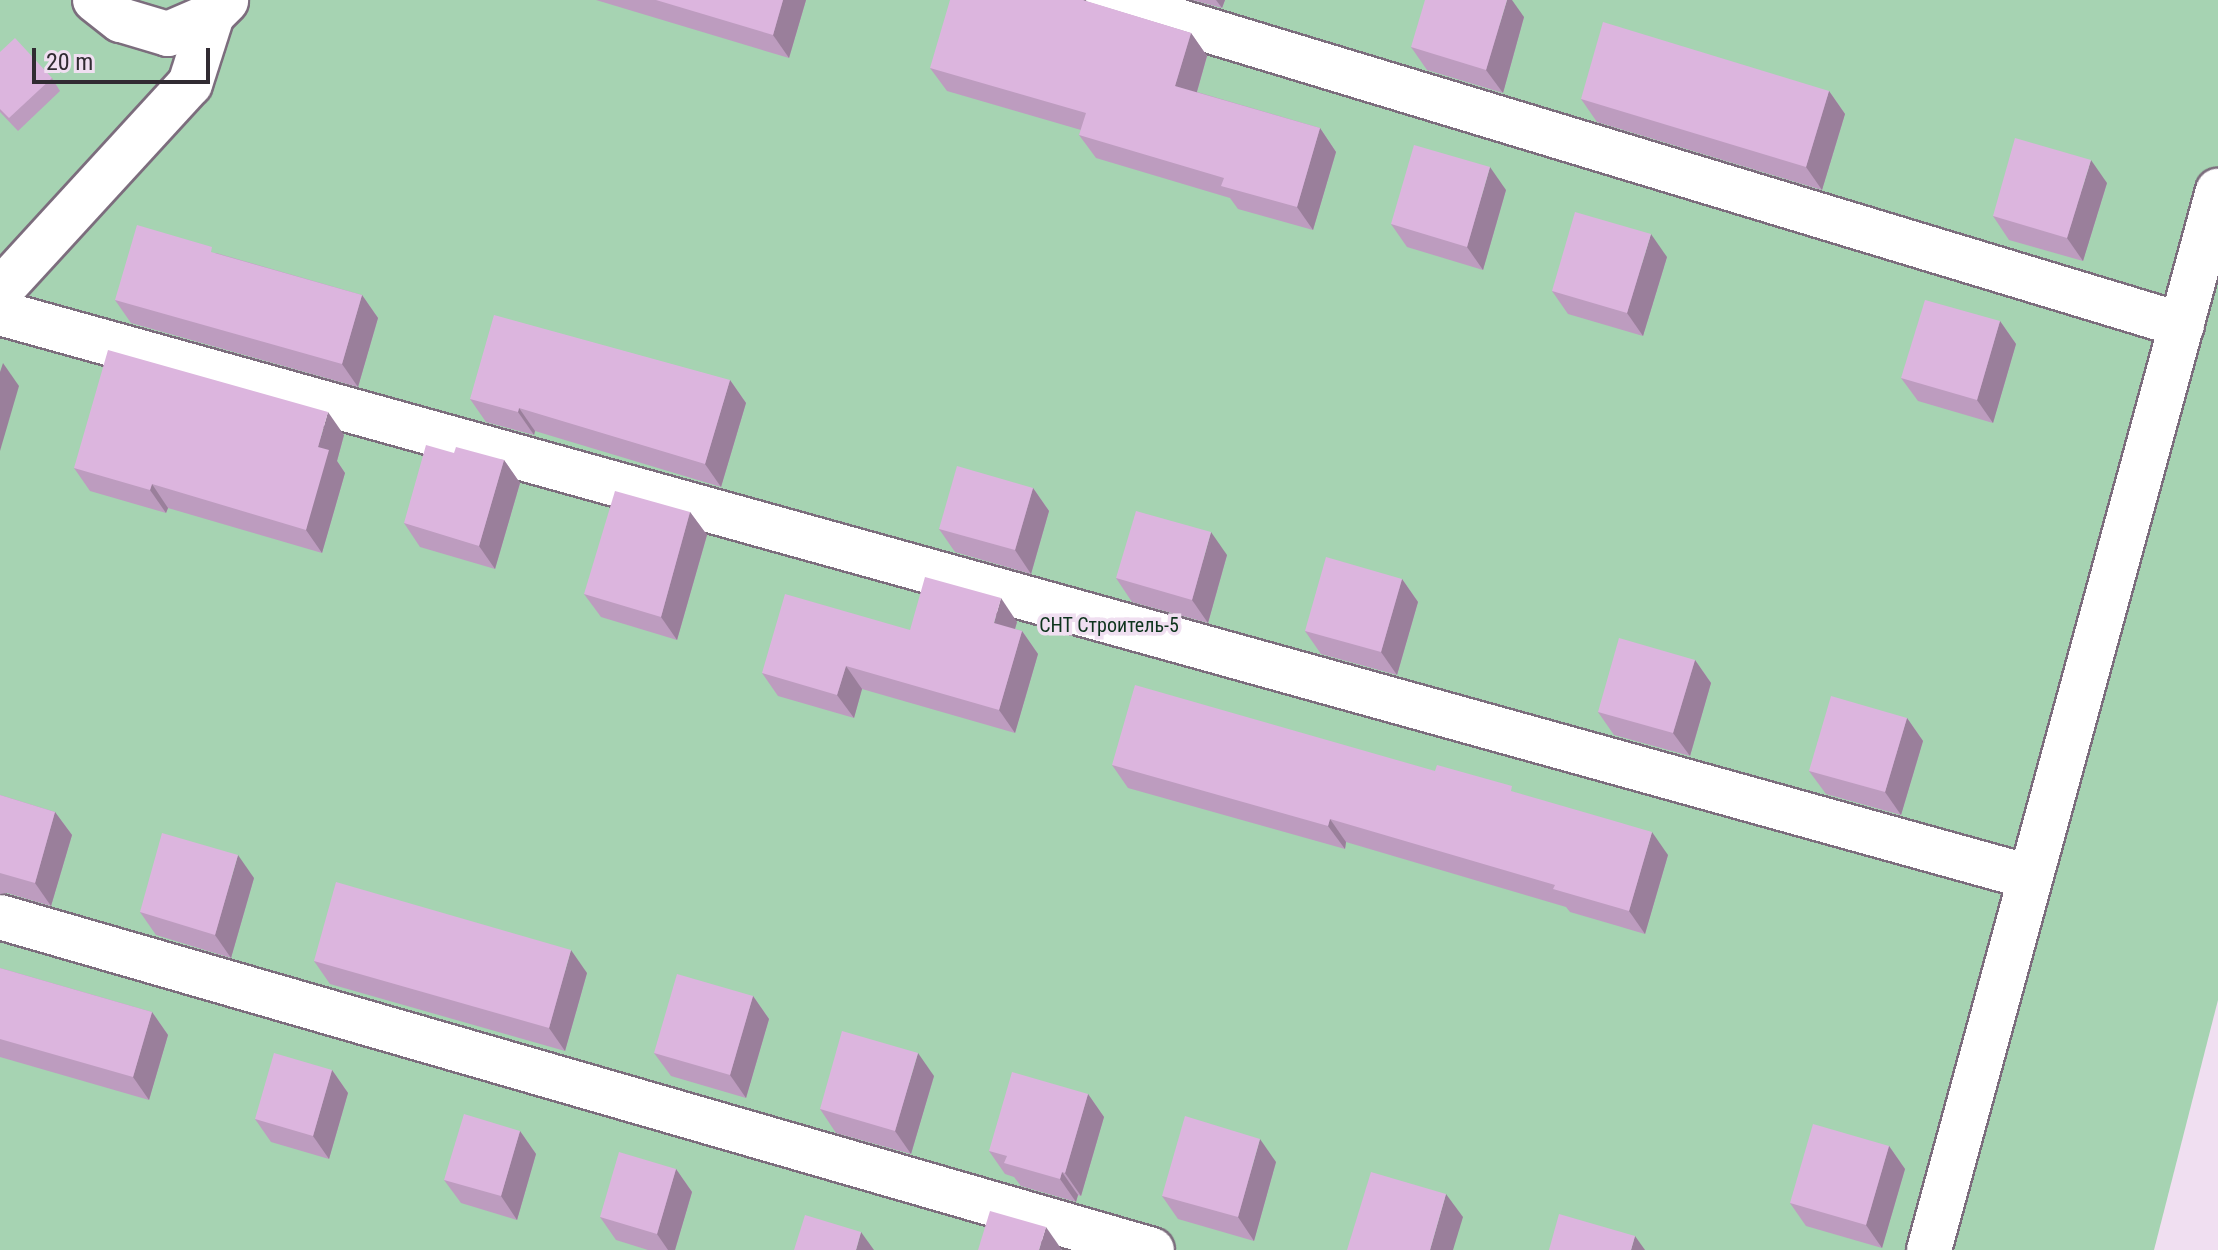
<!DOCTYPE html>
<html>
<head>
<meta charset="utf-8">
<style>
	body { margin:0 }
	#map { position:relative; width:2218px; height:1250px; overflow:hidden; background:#f0dff1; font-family:"Roboto Condensed",sans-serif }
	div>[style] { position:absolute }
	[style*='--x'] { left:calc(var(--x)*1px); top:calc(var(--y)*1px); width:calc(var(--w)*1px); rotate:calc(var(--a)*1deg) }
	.green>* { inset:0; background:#a6d3b2 }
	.roads { filter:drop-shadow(2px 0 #7c6d7d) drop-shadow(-2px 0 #7c6d7d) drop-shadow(0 2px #7c6d7d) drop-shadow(0 -2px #7c6d7d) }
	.minor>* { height:44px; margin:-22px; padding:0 22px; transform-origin:22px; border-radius:22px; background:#fff }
	.wall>* { inset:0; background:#bd9cbf }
	.shaded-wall>* { inset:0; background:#9a7f9b }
	.building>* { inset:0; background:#dcb5de }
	span { translate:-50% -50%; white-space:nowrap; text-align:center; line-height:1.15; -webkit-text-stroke:7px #f0dff1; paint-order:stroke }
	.park-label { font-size:20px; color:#0e341d }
	.scale { position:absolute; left:32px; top:48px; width:178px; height:36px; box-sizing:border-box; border:4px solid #312b32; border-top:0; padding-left:10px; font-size:24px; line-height:28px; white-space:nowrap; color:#312b32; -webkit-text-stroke:6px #f0dff1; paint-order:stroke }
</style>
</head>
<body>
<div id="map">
	<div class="green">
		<i style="clip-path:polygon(0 0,2218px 0,2218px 1000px,2154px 1250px,0 1250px)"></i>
	</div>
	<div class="roads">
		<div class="minor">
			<i style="--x:95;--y:0;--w:33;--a:38"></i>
			<i style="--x:121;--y:20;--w:49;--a:16.6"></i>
			<i style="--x:168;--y:34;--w:48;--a:-23.4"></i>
			<i style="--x:212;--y:15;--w:20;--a:-45"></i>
			<i style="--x:1108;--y:0;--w:1122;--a:16.84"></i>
			<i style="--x:0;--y:291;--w:281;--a:-47.5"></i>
			<i style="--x:190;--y:84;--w:72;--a:-72.3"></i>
			<i style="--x:0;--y:313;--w:2107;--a:15.53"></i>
			<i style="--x:0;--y:917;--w:1199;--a:16.12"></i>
			<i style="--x:1929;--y:1250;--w:1098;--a:-74.74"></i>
		</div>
	</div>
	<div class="wall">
		<i style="clip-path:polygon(596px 0,806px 0,789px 58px)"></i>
		<i style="clip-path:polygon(1192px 0,1225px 0,1222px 8px)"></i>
		<i style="clip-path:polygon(1085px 1px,1191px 33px,1207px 56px,1197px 92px,1320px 128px,1336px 152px,1313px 230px,1238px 209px,1230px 198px,1096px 158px,1079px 135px,1081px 130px,947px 91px,930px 68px)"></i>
		<i style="clip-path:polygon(1524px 17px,1503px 93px,1427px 70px,1411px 47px)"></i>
		<i style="clip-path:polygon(0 52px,52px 78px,60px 91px,18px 131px,0 112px)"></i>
		<i style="clip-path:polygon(1829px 91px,1845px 114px,1822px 190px,1597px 122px,1581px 99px)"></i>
		<i style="clip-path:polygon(2107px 183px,2083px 261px,2009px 240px,1993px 216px)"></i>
		<i style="clip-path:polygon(1506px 190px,1483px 270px,1407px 247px,1391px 224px)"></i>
		<i style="clip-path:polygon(216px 253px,362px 295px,378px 318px,358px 387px,131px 323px,115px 300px)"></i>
		<i style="clip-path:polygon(1667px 257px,1643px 336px,1568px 314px,1552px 291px)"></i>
		<i style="clip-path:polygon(2000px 321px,2016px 344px,1993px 423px,1918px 401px,1901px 378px)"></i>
		<i style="clip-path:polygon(730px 380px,746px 403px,721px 487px,535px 431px,534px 435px,486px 422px,470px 399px)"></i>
		<i style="clip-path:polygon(344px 435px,337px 461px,345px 473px,322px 553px,168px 508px,166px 513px,90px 491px,74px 468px)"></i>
		<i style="clip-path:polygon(454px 453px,504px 460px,520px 483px,495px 569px,420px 547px,404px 523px)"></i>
		<i style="clip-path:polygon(1033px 488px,1049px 511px,1031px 574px,955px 552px,939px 529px)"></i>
		<i style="clip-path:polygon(690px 512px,707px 535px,677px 640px,601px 617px,584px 594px)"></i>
		<i style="clip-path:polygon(1227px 555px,1208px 623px,1132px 602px,1116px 578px)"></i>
		<i style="clip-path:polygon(1402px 579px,1418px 602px,1397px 675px,1321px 654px,1305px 631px)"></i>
		<i style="clip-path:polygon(1017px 622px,1015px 629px,1022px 631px,1038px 654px,1015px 733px,862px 689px,854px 718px,778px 696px,762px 673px,910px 630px)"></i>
		<i style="clip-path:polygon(1695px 660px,1711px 683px,1690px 756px,1614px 735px,1598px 712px)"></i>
		<i style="clip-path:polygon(1907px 718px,1923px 741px,1901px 815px,1826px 794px,1809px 771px)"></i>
		<i style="clip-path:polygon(1112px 765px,1435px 771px,1516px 793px,1668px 855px,1645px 934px,1570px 912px,1566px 907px,1346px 842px,1345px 849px,1128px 788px)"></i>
		<i style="clip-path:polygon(0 795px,55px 812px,72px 835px,51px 906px,7px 893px,0 894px)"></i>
		<i style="clip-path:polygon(254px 878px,231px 958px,156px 935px,140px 912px)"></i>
		<i style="clip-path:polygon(314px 961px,587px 973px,565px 1051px,330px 984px)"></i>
		<i style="clip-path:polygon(0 968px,152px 1012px,168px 1035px,149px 1100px,0 1057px)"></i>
		<i style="clip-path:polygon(753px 996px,769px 1019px,746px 1098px,671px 1076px,654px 1053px)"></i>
		<i style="clip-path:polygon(332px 1070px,348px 1093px,329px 1159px,271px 1142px,255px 1119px)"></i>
		<i style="clip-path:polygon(934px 1076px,911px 1154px,836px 1133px,820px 1109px)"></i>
		<i style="clip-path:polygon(1088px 1094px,1104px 1117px,1081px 1196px,1078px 1195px,1076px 1202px,1021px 1186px,1014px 1177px,1005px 1174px,989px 1151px)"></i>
		<i style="clip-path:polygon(520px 1131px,536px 1154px,517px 1220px,461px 1203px,444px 1180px)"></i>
		<i style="clip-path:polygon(1889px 1146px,1905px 1169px,1882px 1248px,1806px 1226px,1790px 1203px)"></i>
		<i style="clip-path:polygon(1276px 1162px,1254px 1241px,1178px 1219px,1162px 1196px)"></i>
		<i style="clip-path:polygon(676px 1169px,692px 1192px,675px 1250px,648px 1250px,616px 1240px,600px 1217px)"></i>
	</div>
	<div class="shaded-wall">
		<i style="clip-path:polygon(783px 0,806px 0,789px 58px,773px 35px)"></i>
		<i style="clip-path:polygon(1216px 0,1225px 0,1222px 8px)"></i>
		<i style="clip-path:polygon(1507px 0,1512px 0,1524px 17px,1503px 93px,1486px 70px)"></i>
		<i style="clip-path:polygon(1191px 33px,1207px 56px,1192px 109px,1175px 86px)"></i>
		<i style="clip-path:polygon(1829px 91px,1845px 114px,1822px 190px,1806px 167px)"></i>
		<i style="clip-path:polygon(1320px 128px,1336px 152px,1313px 230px,1297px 207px)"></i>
		<i style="clip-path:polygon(2091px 160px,2107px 183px,2083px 261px,2067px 238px)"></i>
		<i style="clip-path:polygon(1490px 167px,1506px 190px,1483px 270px,1467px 247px)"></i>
		<i style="clip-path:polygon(1651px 234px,1667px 257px,1643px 336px,1627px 313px)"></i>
		<i style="clip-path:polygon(362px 295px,378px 318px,358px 387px,342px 364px)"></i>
		<i style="clip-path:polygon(2000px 321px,2016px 344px,1993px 423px,1977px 400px)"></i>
		<i style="clip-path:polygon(3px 363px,19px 386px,0 451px,0 372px)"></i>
		<i style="clip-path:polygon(730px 380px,746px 403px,721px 487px,705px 464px)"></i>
		<i style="clip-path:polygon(519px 408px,535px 431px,534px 435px,518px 412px)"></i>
		<i style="clip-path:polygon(328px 412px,344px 435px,337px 461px,345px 473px,322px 553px,306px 530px,318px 447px)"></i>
		<i style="clip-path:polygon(504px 460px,520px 483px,495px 569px,479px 546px)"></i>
		<i style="clip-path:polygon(152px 484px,168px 508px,166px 513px,150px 490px)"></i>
		<i style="clip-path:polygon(1033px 488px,1049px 511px,1031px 574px,1015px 550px)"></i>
		<i style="clip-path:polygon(690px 512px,707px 535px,677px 640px,661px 617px)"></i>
		<i style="clip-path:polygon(1211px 532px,1227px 555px,1208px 623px,1192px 600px)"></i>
		<i style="clip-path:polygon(1402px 579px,1418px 602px,1397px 675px,1381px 652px)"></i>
		<i style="clip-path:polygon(1001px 598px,1017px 622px,1010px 646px,994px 623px)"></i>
		<i style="clip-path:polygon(1022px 631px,1038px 654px,1015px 733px,999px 710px)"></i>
		<i style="clip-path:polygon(1695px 660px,1711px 683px,1690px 756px,1673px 733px)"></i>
		<i style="clip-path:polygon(846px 666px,862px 689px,854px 718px,837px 695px)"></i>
		<i style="clip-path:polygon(1907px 718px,1923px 741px,1901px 815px,1885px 792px)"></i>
		<i style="clip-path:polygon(55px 812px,72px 835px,51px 906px,35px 883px)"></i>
		<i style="clip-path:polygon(1330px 819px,1346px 842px,1345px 849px,1328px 826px)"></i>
		<i style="clip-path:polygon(1652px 832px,1668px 855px,1645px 934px,1629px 911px)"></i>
		<i style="clip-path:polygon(238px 855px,254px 878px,231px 958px,215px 935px)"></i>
		<i style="clip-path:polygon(571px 950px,587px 973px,565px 1051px,549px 1028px)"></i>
		<i style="clip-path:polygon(753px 996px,769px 1019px,746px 1098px,730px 1075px)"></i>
		<i style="clip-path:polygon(152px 1012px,168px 1035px,149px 1100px,133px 1077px)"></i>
		<i style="clip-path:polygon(918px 1053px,934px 1076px,911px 1154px,895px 1131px)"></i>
		<i style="clip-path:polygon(332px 1070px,348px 1093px,329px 1159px,313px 1136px)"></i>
		<i style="clip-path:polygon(1088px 1094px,1104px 1117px,1081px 1196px,1065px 1173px)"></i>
		<i style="clip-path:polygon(520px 1131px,536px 1154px,517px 1220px,501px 1196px)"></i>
		<i style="clip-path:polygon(1260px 1139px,1276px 1162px,1254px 1241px,1238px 1217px)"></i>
		<i style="clip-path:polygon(1889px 1146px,1905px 1169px,1882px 1248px,1866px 1225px)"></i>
		<i style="clip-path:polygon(676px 1169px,692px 1192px,675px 1250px,668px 1250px,657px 1234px)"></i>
		<i style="clip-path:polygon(1062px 1172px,1078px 1195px,1076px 1202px,1060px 1179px)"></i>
		<i style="clip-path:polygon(1446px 1194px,1463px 1217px,1453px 1250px,1430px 1250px)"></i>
		<i style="clip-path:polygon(1046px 1227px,1062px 1250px,1039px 1250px)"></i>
		<i style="clip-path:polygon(861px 1232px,874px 1250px,856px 1250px)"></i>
		<i style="clip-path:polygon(1635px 1236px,1645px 1250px,1631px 1250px)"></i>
	</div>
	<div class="building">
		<i style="clip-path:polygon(656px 0,783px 0,773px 35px)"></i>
		<i style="clip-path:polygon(950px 0,1083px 0,1191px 33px,1175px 86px,1320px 128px,1297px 207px,1221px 186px,1224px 178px,1079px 135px,1086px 113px,930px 68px)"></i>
		<i style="clip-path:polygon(1425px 0,1507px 0,1486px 70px,1411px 47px)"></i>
		<i style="clip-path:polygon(1603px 22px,1829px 91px,1806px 167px,1581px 99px)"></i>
		<i style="clip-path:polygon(15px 38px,52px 78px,9px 118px,0 109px,0 52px)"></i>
		<i style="clip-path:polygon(2015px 138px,2091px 160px,2067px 238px,1993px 216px)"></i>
		<i style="clip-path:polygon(1414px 145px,1490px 167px,1467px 247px,1391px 224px)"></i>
		<i style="clip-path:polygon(1575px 212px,1651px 234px,1627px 313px,1552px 291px)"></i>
		<i style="clip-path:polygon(137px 225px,212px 247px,211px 252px,362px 295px,342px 364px,115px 300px)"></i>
		<i style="clip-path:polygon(1925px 300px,2000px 321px,1977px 400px,1901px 378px)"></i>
		<i style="clip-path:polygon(494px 315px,730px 380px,705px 464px,519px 408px,518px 412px,470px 399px)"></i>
		<i style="clip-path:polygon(108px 350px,328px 412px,318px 447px,329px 450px,306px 530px,152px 484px,150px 490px,74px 468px)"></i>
		<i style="clip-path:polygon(426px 445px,454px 453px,456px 447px,504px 460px,479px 546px,404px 523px)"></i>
		<i style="clip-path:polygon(957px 466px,1033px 488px,1015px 550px,939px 529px)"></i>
		<i style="clip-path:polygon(615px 491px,690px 512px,661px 617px,584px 594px)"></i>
		<i style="clip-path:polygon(1136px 511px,1211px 532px,1192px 600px,1116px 578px)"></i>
		<i style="clip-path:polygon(1326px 557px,1402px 579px,1381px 652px,1305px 631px)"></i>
		<i style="clip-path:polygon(925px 577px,1001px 598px,994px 623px,1022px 631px,999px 710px,846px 666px,837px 695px,762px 673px,785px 594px,910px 630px)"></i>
		<i style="clip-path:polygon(1619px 638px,1695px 660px,1673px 733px,1598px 712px)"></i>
		<i style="clip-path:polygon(1135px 685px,1435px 771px,1437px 765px,1512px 786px,1511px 791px,1652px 832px,1629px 911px,1553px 889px,1555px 885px,1330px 819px,1328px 826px,1112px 765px)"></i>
		<i style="clip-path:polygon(1831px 696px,1907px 718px,1885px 792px,1809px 771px)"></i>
		<i style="clip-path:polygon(0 795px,55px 812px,35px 883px,0 873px)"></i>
		<i style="clip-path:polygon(162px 833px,238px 855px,215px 935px,140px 912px)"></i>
		<i style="clip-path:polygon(336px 882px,571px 950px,549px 1028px,314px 961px)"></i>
		<i style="clip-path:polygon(0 968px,152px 1012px,133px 1077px,0 1039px)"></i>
		<i style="clip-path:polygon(677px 974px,753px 996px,730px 1075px,654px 1053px)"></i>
		<i style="clip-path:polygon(842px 1031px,918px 1053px,895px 1131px,820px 1109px)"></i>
		<i style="clip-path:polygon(274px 1053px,332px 1070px,313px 1136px,255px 1119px)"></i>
		<i style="clip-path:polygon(1012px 1072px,1088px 1094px,1065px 1173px,1062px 1172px,1060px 1179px,1004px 1163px,1007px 1156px,989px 1151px)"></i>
		<i style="clip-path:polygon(464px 1114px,520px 1131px,501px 1196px,444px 1180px)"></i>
		<i style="clip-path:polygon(1185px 1116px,1260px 1139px,1238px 1217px,1162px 1196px)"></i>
		<i style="clip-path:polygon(1813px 1124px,1889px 1146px,1866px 1225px,1790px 1203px)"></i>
		<i style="clip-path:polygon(619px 1152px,676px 1169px,657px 1234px,600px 1217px)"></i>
		<i style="clip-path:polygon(1371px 1172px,1446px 1194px,1430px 1250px,1347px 1250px)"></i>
		<i style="clip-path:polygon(990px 1211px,1046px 1227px,1039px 1250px,978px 1250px)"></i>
		<i style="clip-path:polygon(1559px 1214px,1635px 1236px,1631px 1250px,1549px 1250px)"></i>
		<i style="clip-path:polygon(805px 1215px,861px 1232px,856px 1250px,794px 1250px)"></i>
	</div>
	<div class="park-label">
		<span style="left:1109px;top:625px">СНТ Строитель-5</span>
	</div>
	<div class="scale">20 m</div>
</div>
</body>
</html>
